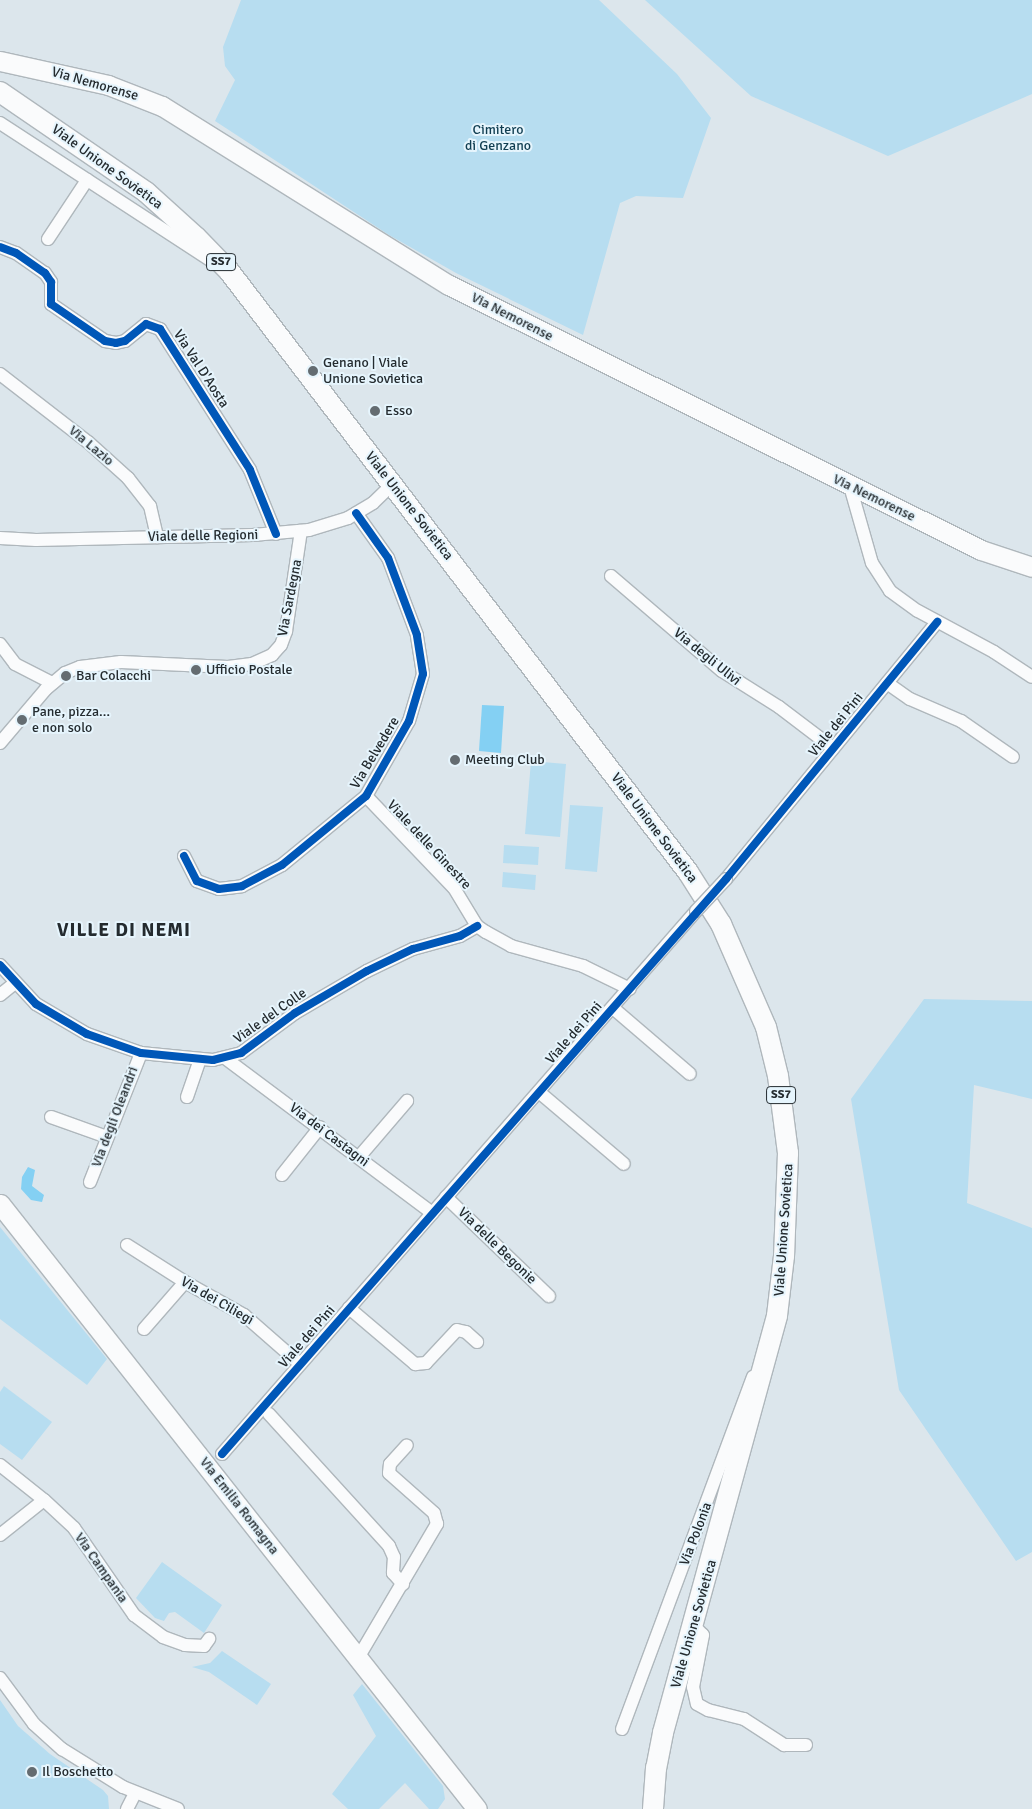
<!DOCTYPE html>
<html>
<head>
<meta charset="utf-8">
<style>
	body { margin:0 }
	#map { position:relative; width:1032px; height:1809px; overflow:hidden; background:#dce6ec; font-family:Signika,sans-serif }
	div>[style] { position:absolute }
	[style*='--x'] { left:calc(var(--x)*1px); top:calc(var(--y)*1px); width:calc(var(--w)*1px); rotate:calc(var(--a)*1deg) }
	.green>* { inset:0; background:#b7ddf0 }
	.water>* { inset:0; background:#84d0f3 }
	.roads { filter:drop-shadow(1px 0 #afb7bc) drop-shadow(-1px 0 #afb7bc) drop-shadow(0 1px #afb7bc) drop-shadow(0 -1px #afb7bc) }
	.minor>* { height:12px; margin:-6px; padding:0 6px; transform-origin:6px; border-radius:6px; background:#fafbfc }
	.secondary>* { height:19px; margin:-9.5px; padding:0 9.5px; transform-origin:9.5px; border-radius:9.5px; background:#fafbfc }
	.primary>* { height:20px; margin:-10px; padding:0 10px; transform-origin:10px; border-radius:10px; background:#fafbfc }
	.bridges { filter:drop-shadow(1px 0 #afb7bc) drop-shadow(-1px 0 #afb7bc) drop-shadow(0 1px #afb7bc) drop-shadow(0 -1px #afb7bc) }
	.minor-bridge>* { height:12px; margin:-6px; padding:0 6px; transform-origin:6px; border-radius:6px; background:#fafbfc }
	.cycleway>* { height:8px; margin:-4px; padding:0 4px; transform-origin:4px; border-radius:4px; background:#0057b8 }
	.dots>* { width:14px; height:14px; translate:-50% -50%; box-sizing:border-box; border:2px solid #e6f5fd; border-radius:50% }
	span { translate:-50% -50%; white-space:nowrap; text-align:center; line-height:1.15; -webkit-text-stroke:4px #e6f5fd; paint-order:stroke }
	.shield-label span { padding:1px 4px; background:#e6f5fd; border:1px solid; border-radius:4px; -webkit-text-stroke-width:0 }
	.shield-label { font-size:12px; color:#242b2f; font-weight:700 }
	.street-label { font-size:14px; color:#242b2f }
	.park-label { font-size:14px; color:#113e52 }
	.poi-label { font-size:14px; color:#242b2f }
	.left { translate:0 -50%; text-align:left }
	.district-label { font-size:19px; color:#242b2f; font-weight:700; letter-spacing:1px }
</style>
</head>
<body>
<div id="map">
	<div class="green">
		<i style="clip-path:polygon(241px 0,599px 0,677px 74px,711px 118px,683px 198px,636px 196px,620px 203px,583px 335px,456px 273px,389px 235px,215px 121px,235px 80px,225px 66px,223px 47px)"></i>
		<i style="clip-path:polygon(645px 0,1032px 0,1032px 94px,888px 156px,751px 96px)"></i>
		<i style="clip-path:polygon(531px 761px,566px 764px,560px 837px,525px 834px)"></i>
		<i style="clip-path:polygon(570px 805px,603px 807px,597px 872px,565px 869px)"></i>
		<i style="clip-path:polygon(504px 845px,539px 847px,538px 865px,503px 863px)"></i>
		<i style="clip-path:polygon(503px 872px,536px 875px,535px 890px,502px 887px)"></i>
		<i style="clip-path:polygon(924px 999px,1032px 1001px,1032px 1099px,974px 1085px,967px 1203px,1032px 1228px,1032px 1552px,1016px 1561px,899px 1390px,851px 1099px)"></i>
		<i style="clip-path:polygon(0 1227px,107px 1359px,87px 1385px,0 1319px)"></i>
		<i style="clip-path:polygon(4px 1386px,52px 1422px,22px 1460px,0 1444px,0 1392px)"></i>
		<i style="clip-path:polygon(162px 1562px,222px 1605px,204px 1633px,175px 1612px,169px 1613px,164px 1621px,155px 1618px,136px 1598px)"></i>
		<i style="clip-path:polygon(222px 1651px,271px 1684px,257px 1705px,209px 1672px,192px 1667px,210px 1663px)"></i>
		<i style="clip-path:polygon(362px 1684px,443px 1786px,445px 1799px,438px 1809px,429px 1809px,405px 1783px,379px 1809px,348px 1809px,332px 1794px,376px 1736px,353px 1695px)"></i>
		<i style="clip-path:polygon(0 1700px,18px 1726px,50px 1754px,103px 1790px,108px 1796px,109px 1809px,0 1809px)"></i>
	</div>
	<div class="water">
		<i style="clip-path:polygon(482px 705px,504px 706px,501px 753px,479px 751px)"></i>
		<i style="clip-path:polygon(28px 1167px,35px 1170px,32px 1186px,44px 1195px,42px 1202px,31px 1200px,21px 1189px,22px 1177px)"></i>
	</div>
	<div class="roads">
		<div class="minor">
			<i style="--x:0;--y:123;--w:254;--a:33.1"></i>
			<i style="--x:48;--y:239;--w:71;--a:-56.5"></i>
			<i style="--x:0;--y:247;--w:17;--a:21"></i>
			<i style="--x:16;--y:253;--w:35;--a:35"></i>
			<i style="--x:45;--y:273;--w:11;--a:56"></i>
			<i style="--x:51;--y:282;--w:22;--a:90"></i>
			<i style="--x:51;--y:304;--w:65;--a:34.4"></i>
			<i style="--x:105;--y:341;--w:11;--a:10"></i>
			<i style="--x:116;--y:343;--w:9;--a:-13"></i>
			<i style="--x:125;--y:341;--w:27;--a:-39"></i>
			<i style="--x:146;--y:324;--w:15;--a:20"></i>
			<i style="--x:160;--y:329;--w:167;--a:57.4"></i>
			<i style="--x:250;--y:470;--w:69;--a:67.9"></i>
			<i style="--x:0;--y:374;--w:111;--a:37.7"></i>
			<i style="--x:88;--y:442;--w:54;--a:42"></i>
			<i style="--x:128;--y:478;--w:36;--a:52"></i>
			<i style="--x:150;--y:506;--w:32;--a:77"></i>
			<i style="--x:850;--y:486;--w:80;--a:74.1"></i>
			<i style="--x:872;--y:563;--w:33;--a:57"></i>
			<i style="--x:890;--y:591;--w:34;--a:36"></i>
			<i style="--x:918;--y:611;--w:86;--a:28.3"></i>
			<i style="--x:994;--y:652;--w:45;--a:33.3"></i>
			<i style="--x:0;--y:538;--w:36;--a:3"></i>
			<i style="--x:36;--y:540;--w:217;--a:-1.3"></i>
			<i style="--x:253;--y:535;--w:56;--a:-5.1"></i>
			<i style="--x:309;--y:530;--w:41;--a:-17.1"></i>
			<i style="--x:348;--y:518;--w:29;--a:-31"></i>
			<i style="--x:373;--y:503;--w:28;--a:-44"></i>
			<i style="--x:611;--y:576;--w:146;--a:40.6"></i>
			<i style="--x:722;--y:671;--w:67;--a:32.3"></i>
			<i style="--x:779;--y:707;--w:68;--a:37.2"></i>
			<i style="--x:0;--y:644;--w:25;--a:53"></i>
			<i style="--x:15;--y:664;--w:42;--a:27.2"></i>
			<i style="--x:887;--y:683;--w:28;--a:35"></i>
			<i style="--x:910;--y:699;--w:56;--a:23.3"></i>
			<i style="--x:961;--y:721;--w:63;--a:34.7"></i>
			<i style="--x:0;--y:743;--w:71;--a:-49.6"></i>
			<i style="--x:46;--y:689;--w:25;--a:-40"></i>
			<i style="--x:65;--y:673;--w:16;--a:-22"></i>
			<i style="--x:80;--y:667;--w:41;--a:-7"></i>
			<i style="--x:121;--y:662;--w:107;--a:2.7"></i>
			<i style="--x:228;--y:667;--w:24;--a:-7"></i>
			<i style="--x:252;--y:664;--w:22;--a:-24"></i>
			<i style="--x:272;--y:655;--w:13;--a:-48"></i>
			<i style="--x:281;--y:645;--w:15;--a:-70"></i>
			<i style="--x:286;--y:631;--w:101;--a:-81.5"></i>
			<i style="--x:366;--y:796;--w:127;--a:46.3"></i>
			<i style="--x:454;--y:888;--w:44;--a:58.8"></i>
			<i style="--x:477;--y:926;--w:11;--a:34"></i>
			<i style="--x:486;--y:932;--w:29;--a:29"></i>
			<i style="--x:511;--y:946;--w:75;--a:15.5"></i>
			<i style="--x:583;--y:966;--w:52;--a:26.1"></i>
			<i style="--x:184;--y:856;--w:28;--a:63"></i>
			<i style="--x:197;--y:881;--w:23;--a:20"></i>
			<i style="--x:219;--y:889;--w:23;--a:-7"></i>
			<i style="--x:242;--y:886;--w:45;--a:-27.7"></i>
			<i style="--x:282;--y:865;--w:109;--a:-39.4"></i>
			<i style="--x:366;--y:796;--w:86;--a:-60.2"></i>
			<i style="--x:409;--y:721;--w:49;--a:-73.4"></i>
			<i style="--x:423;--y:674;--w:39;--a:-99"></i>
			<i style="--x:417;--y:635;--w:82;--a:-110.6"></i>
			<i style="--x:388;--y:558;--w:55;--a:-125.4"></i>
			<i style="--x:726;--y:879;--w:333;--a:-50.6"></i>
			<i style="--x:0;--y:965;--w:53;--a:47.3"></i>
			<i style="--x:36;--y:1004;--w:59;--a:30.5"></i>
			<i style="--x:87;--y:1034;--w:57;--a:19.4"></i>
			<i style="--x:141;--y:1053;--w:72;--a:5.6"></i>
			<i style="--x:213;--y:1060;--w:29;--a:-14"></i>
			<i style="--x:241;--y:1053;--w:67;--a:-36.5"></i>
			<i style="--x:295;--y:1013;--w:83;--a:-30.3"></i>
			<i style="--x:367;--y:971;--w:51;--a:-25.6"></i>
			<i style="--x:413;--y:949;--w:49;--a:-15.5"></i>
			<i style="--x:460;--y:936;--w:20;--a:-30"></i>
			<i style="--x:0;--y:995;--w:19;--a:-39"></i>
			<i style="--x:613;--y:1008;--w:101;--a:40.6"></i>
			<i style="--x:225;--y:1058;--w:259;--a:36.8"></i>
			<i style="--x:539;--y:1092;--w:111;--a:40.3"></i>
			<i style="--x:187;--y:1097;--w:39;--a:-71"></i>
			<i style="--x:51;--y:1117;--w:59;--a:19.7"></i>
			<i style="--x:359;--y:1157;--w:74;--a:-49.4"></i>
			<i style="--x:282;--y:1175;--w:61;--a:-51.6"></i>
			<i style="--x:90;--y:1182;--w:139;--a:-68.4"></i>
			<i style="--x:446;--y:1197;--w:143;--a:43.9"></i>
			<i style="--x:127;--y:1245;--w:69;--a:32.5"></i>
			<i style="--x:185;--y:1282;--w:68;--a:29.2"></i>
			<i style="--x:244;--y:1315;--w:74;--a:41.2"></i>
			<i style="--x:349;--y:1308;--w:87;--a:40.3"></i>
			<i style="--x:415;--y:1364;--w:11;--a:-5"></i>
			<i style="--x:426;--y:1363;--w:45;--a:-46.8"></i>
			<i style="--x:457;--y:1330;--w:9;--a:13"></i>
			<i style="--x:466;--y:1332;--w:15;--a:42"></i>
			<i style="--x:144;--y:1329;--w:62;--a:-48.9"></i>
			<i style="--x:269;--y:1414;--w:178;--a:47.7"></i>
			<i style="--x:389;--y:1546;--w:12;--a:66"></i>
			<i style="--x:394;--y:1557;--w:16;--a:94"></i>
			<i style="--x:393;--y:1573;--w:15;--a:48"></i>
			<i style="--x:222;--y:1454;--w:721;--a:-48.88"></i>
			<i style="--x:0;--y:1465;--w:56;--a:38.5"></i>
			<i style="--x:44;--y:1500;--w:41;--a:43"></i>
			<i style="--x:74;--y:1528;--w:106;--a:55.4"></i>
			<i style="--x:134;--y:1615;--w:36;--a:37"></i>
			<i style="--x:163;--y:1637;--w:23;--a:20"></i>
			<i style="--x:185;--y:1645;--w:19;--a:3"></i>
			<i style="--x:204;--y:1646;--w:9;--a:-54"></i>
			<i style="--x:0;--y:1535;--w:56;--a:-38.5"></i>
			<i style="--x:693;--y:1625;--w:14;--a:45"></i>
			<i style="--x:703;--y:1635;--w:53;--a:100.9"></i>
			<i style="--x:693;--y:1687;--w:17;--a:77"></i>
			<i style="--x:697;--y:1704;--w:13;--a:29"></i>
			<i style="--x:708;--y:1710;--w:37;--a:14"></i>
			<i style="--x:744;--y:1719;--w:48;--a:33"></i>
			<i style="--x:784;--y:1745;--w:22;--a:0"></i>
			<i style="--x:358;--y:1658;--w:156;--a:-59.5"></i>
			<i style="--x:437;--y:1524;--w:11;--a:-105"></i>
			<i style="--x:434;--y:1513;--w:60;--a:-138.4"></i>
			<i style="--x:389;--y:1473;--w:9;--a:-84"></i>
			<i style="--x:390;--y:1464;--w:25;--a:-48"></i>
			<i style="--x:0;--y:1678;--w:57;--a:53.5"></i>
			<i style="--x:34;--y:1724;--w:38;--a:42"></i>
			<i style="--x:62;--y:1749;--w:72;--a:31.9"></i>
			<i style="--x:123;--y:1787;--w:59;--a:21.8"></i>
			<i style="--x:622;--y:1729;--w:376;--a:-69.6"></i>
			<i style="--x:127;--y:1809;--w:18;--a:-63"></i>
		</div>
		<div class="secondary">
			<i style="--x:0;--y:61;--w:111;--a:12.5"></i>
			<i style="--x:108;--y:85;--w:58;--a:21.3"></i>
			<i style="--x:162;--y:106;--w:338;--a:32"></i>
			<i style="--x:449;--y:285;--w:594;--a:26.48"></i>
			<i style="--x:981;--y:550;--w:54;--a:18.4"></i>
			<i style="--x:0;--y:1204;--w:770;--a:51.75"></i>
		</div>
		<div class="primary">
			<i style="--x:0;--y:92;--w:177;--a:34.4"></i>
			<i style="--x:146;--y:192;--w:67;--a:42"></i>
			<i style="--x:196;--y:237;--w:47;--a:45.9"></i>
			<i style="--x:229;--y:271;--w:756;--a:52.63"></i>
			<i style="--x:688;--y:872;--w:62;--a:57.6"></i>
			<i style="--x:721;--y:924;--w:112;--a:66.4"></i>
			<i style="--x:766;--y:1027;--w:50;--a:76.2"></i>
			<i style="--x:778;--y:1076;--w:78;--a:82.6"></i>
			<i style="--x:788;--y:1153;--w:103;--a:92.2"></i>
			<i style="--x:784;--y:1256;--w:60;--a:96.7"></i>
			<i style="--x:777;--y:1316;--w:432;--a:105.3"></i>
			<i style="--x:663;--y:1733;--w:36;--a:101"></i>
			<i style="--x:656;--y:1768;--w:41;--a:94.2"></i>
		</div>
	</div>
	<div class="bridges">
		<div class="minor-bridge">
			<i style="--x:696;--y:911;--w:44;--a:-46.8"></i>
		</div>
	</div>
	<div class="cycleway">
		<i style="--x:0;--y:247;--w:17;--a:21"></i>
		<i style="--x:16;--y:253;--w:35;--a:35"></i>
		<i style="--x:45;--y:273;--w:11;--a:56"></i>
		<i style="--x:51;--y:282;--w:22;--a:90"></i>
		<i style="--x:51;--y:304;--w:65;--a:34.4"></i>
		<i style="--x:105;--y:341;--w:11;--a:10"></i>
		<i style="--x:116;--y:343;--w:9;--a:-13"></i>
		<i style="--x:125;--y:341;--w:27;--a:-39"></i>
		<i style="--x:146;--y:324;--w:15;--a:20"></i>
		<i style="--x:160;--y:329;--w:167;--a:57.4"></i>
		<i style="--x:250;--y:470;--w:69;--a:67.9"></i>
		<i style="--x:184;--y:856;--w:28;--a:63"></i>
		<i style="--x:197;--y:881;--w:23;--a:20"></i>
		<i style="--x:219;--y:889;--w:23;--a:-7"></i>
		<i style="--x:242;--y:886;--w:45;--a:-27.7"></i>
		<i style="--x:282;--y:865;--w:109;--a:-39.4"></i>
		<i style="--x:366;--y:796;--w:86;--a:-60.2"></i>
		<i style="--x:409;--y:721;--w:49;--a:-73.4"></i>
		<i style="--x:423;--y:674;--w:39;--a:-99"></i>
		<i style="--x:417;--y:635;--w:82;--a:-110.6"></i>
		<i style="--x:388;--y:558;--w:55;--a:-125.4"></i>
		<i style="--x:0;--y:965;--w:53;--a:47.3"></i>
		<i style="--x:36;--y:1004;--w:59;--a:30.5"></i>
		<i style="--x:87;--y:1034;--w:57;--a:19.4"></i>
		<i style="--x:141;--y:1053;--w:72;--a:5.6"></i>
		<i style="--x:213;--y:1060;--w:29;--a:-14"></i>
		<i style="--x:241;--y:1053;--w:67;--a:-36.5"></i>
		<i style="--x:295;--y:1013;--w:83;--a:-30.3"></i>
		<i style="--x:367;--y:971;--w:51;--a:-25.6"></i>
		<i style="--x:413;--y:949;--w:49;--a:-15.5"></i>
		<i style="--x:460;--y:936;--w:20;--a:-30"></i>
		<i style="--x:222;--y:1454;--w:765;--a:-48.76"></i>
		<i style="--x:726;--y:879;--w:333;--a:-50.6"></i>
	</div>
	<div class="dots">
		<i style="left:313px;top:371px;background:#646c71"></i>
		<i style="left:375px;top:411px;background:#646c71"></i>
		<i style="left:196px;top:670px;background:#646c71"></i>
		<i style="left:66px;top:676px;background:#646c71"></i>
		<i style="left:22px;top:720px;background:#646c71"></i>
		<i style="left:455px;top:760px;background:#646c71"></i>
		<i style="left:32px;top:1772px;background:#646c71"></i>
	</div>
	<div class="shield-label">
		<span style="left:221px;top:262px">SS7</span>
		<span style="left:781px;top:1095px">SS7</span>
	</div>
	<div class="street-label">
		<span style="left:95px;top:84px;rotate:16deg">Via Nemorense</span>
		<span style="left:107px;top:167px;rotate:36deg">Viale Unione Sovietica</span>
		<span style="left:512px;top:317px;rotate:27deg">Via Nemorense</span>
		<span style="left:201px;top:369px;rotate:57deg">Via Val D'Aosta</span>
		<span style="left:91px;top:446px;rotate:40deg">Via Lazio</span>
		<span style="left:874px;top:498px;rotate:26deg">Via Nemorense</span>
		<span style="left:409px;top:506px;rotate:52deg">Viale Unione Sovietica</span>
		<span style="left:203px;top:536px;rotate:-1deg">Viale delle Regioni</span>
		<span style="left:290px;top:598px;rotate:-79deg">Via Sardegna</span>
		<span style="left:707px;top:657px;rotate:39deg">Via degli Ulivi</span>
		<span style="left:836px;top:725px;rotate:-51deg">Viale dei Pini</span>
		<span style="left:375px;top:753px;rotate:-59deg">Via Belvedere</span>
		<span style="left:654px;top:828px;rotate:53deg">Viale Unione Sovietica</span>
		<span style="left:429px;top:845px;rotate:47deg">Viale delle Ginestre</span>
		<span style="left:270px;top:1016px;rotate:-35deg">Viale del Colle</span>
		<span style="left:574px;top:1033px;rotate:-49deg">Viale dei Pini</span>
		<span style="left:115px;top:1117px;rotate:-69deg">Via degli Oleandri</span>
		<span style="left:329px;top:1135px;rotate:37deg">Via dei Castagni</span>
		<span style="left:784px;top:1230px;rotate:-86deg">Viale Unione Sovietica</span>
		<span style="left:497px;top:1246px;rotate:44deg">Via delle Begonie</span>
		<span style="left:217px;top:1301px;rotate:30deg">Via dei Ciliegi</span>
		<span style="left:307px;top:1337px;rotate:-49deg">Viale dei Pini</span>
		<span style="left:239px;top:1506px;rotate:52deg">Via Emilia Romagna</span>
		<span style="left:696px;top:1534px;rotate:-69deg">Via Polonia</span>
		<span style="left:101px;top:1568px;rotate:55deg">Via Campania</span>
		<span style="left:694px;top:1624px;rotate:-74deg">Viale Unione Sovietica</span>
	</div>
	<div class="park-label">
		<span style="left:498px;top:138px">Cimitero<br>di Genzano</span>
	</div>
	<div class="poi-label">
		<span class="left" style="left:323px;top:371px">Genano | Viale<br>Unione Sovietica</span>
		<span class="left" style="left:385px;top:411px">Esso</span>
		<span class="left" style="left:206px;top:670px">Ufficio Postale</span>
		<span class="left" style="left:76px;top:676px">Bar Colacchi</span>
		<span class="left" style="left:32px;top:720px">Pane, pizza…<br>e non solo</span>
		<span class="left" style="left:465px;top:760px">Meeting Club</span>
		<span class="left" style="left:42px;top:1772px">Il Boschetto</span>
	</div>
	<div class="district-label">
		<span style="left:124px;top:931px">VILLE DI NEMI</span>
	</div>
</div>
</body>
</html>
